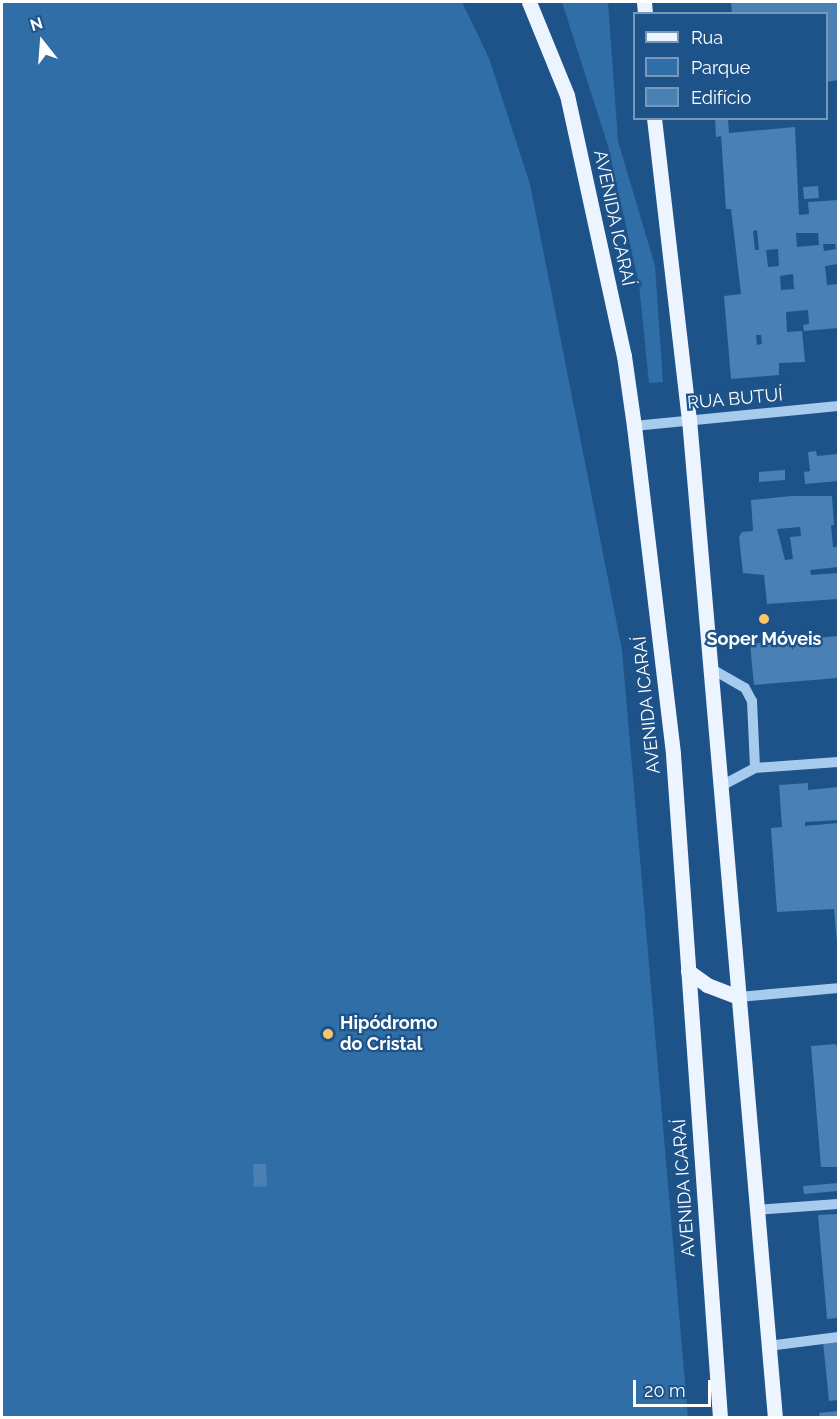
<!DOCTYPE html>
<html>
<head>
<meta charset="utf-8">
<style>
	body { margin:0 }
	#map { position:relative; width:840px; height:1419px; overflow:hidden; background:#1d5389; font-family:Raleway,sans-serif }
	div>[style] { position:absolute }
	[style*='--x'] { left:calc(var(--x)*1px); top:calc(var(--y)*1px); width:calc(var(--w)*1px); rotate:calc(var(--a)*1deg) }
	.green>* { inset:0; background:#306ea7 }
	.building>* { inset:0; background:#4a80b3 }
	.minor>* { height:10px; margin:-5px; padding:0 5px; transform-origin:5px; border-radius:5px; background:#a7cbec }
	.major>* { height:15px; margin:-7.5px; padding:0 7.5px; transform-origin:7.5px; border-radius:7.5px; background:#ecf4ff }
	.dots>* { width:16px; height:16px; translate:-50% -50%; box-sizing:border-box; border:3px solid #1d5389; border-radius:50% }
	span { translate:-50% -50%; white-space:nowrap; text-align:center; line-height:1.15; -webkit-text-stroke:4.5px #1d5389; paint-order:stroke }
	.street-label { font-size:18px; color:#fff }
	.poi-label { font-size:18px; color:#fff; font-weight:700 }
	.left { translate:0 -50%; text-align:left }
	.frame { position:absolute; inset:0; border:3px solid #fff; pointer-events:none }
	.legend { position:absolute; left:633px; top:12px; width:195px; height:108px; box-sizing:border-box; background:#1d5389; border:2px solid #7798b8; margin:0; padding:8px 10px; list-style:none; font-size:18px; color:#fff }
	.legend li { display:flex; align-items:center; gap:12px; height:30px }
	.legend b { width:30px; border:2px solid #7798b8 }
	.north { position:absolute; left:12px; top:12px; width:60px; height:60px; -webkit-text-stroke:4px #1d5389; paint-order:stroke; rotate:343deg; font-size:16px; font-weight:700; line-height:24px; text-align:center; color:#fff }
	.north::after { content:''; display:block; margin:auto; width:21px; height:27px; background:#fff; clip-path:polygon(50% 0,100% 100%,50% 72%,0 100%) }
	.scale { position:absolute; left:633px; top:1380px; width:78px; height:27px; box-sizing:border-box; border:3px solid #fff; border-top:0; padding-left:8px; font-size:18px; line-height:21px; white-space:nowrap; color:#fff; -webkit-text-stroke:4px #1d5389; paint-order:stroke }
</style>
</head>
<body>
<div id="map">
	<div class="green">
		<i style="clip-path:polygon(2px 2px,462px 2px,489px 58px,530px 184px,622px 650px,688px 1417px,2px 1418px)"></i>
		<i style="clip-path:polygon(562px 2px,608px 2px,618px 141px,655px 266px,663px 382px,649px 383px,639px 284px,608px 146px)"></i>
	</div>
	<div class="building">
		<i style="clip-path:polygon(731px 2px,838px 2px,838px 80px,826px 82px,826px 14px,732px 14px)"></i>
		<i style="clip-path:polygon(evenodd,715px 118px,728px 118px,729px 133px,795px 127px,799px 215px,809px 214px,808px 202px,838px 200px,838px 264px,825px 266px,827px 285px,838px 284px,838px 328px,804px 331px,803px 325px,809px 324px,808px 310px,786px 312px,787px 332px,802px 331px,805px 362px,779px 363px,779px 375px,731px 379px,724px 296px,741px 294px,731px 209px,726px 209px,721px 136px,716px 137px,715px 118px,757px 230px,759px 250px,755px 250px,753px 231px,757px 230px,715px 118px,796px 233px,818px 233px,819px 245px,797px 247px,796px 233px,715px 118px,823px 244px,835px 244px,836px 249px,824px 251px,823px 244px,715px 118px,778px 249px,779px 266px,768px 267px,766px 250px,778px 249px,715px 118px,793px 274px,794px 289px,781px 290px,780px 276px,793px 274px,715px 118px,756px 335px,761px 335px,762px 344px,757px 345px,756px 335px)"></i>
		<i style="clip-path:polygon(818px 186px,819px 198px,804px 199px,803px 187px)"></i>
		<i style="clip-path:polygon(816px 451px,817px 456px,838px 454px,838px 481px,805px 484px,804px 472px,810px 471px,808px 452px)"></i>
		<i style="clip-path:polygon(785px 470px,785px 480px,759px 482px,759px 472px)"></i>
		<i style="clip-path:polygon(evenodd,791px 496px,832px 496px,834px 525px,831px 525px,833px 547px,838px 547px,838px 567px,810px 570px,811px 575px,838px 573px,838px 599px,767px 604px,764px 575px,743px 573px,739px 537px,742px 532px,753px 531px,751px 500px,791px 496px,800px 527px,801px 536px,790px 537px,793px 559px,785px 560px,777px 529px,800px 527px)"></i>
		<i style="clip-path:polygon(838px 636px,838px 678px,754px 685px,750px 644px)"></i>
		<i style="clip-path:polygon(808px 783px,808px 790px,838px 787px,838px 820px,805px 822px,805px 826px,838px 823px,838px 955px,834px 909px,777px 912px,771px 828px,782px 827px,779px 785px)"></i>
		<i style="clip-path:polygon(835px 1044px,838px 1048px,838px 1167px,821px 1167px,811px 1046px)"></i>
		<i style="clip-path:polygon(253px 1164px,266px 1164px,267px 1186px,254px 1187px)"></i>
		<i style="clip-path:polygon(838px 1183px,838px 1191px,804px 1194px,803px 1186px)"></i>
		<i style="clip-path:polygon(838px 1214px,838px 1318px,827px 1319px,818px 1215px)"></i>
		<i style="clip-path:polygon(838px 1340px,838px 1400px,829px 1401px,823px 1342px)"></i>
		<i style="clip-path:polygon(838px 1411px,838px 1418px,820px 1418px,819px 1413px)"></i>
	</div>
	<div class="minor">
		<i style="--x:634;--y:426;--w:205;--a:-5.6"></i>
		<i style="--x:710;--y:668;--w:40;--a:29.7"></i>
		<i style="--x:745;--y:688;--w:15;--a:62"></i>
		<i style="--x:752;--y:701;--w:67;--a:87.4"></i>
		<i style="--x:755;--y:768;--w:40;--a:152"></i>
		<i style="--x:755;--y:768;--w:83;--a:-4.1"></i>
		<i style="--x:738;--y:997;--w:100;--a:-5.1"></i>
		<i style="--x:756;--y:1210;--w:82;--a:-4.2"></i>
		<i style="--x:768;--y:1346;--w:71;--a:-7.3"></i>
	</div>
	<div class="major">
		<i style="--x:529;--y:2;--w:100;--a:67.8"></i>
		<i style="--x:567;--y:95;--w:267;--a:77.7"></i>
		<i style="--x:624;--y:356;--w:71;--a:81.9"></i>
		<i style="--x:634;--y:426;--w:330;--a:83.2"></i>
		<i style="--x:673;--y:754;--w:666;--a:85.95"></i>
		<i style="--x:644;--y:2;--w:12;--a:85"></i>
		<i style="--x:654;--y:118;--w:303;--a:83.4"></i>
		<i style="--x:689;--y:419;--w:1003;--a:85.08"></i>
		<i style="--x:688;--y:971;--w:24;--a:36"></i>
		<i style="--x:707;--y:985;--w:33;--a:21"></i>
	</div>
	<div class="dots">
		<i style="left:764px;top:619px;background:#fcc564"></i>
		<i style="left:328px;top:1034px;background:#fcc564"></i>
	</div>
	<div class="street-label">
		<span style="left:614px;top:218px;rotate:78deg">AVENIDA ICARAÍ</span>
		<span style="left:735px;top:399px;rotate:-5deg">RUA BUTUÍ</span>
		<span style="left:647px;top:705px;rotate:-96deg">AVENIDA ICARAÍ</span>
		<span style="left:684px;top:1188px;rotate:-94deg">AVENIDA ICARAÍ</span>
	</div>
	<div class="poi-label">
		<span style="left:764px;top:639px">Soper Móveis</span>
		<span class="left" style="left:340px;top:1034px">Hipódromo<br>do Cristal</span>
	</div>
	<div class="frame"></div>
	<ul class="legend">
	<li><b style="height:8px;background:#ecf4ff"></b>Rua</li>
	<li><b style="height:16px;background:#306ea7"></b>Parque</li>
	<li><b style="height:16px;background:#4a80b3"></b>Edifício</li>
	</ul>
	<div class="north">N</div>
	<div class="scale">20 m</div>
</div>
</body>
</html>
